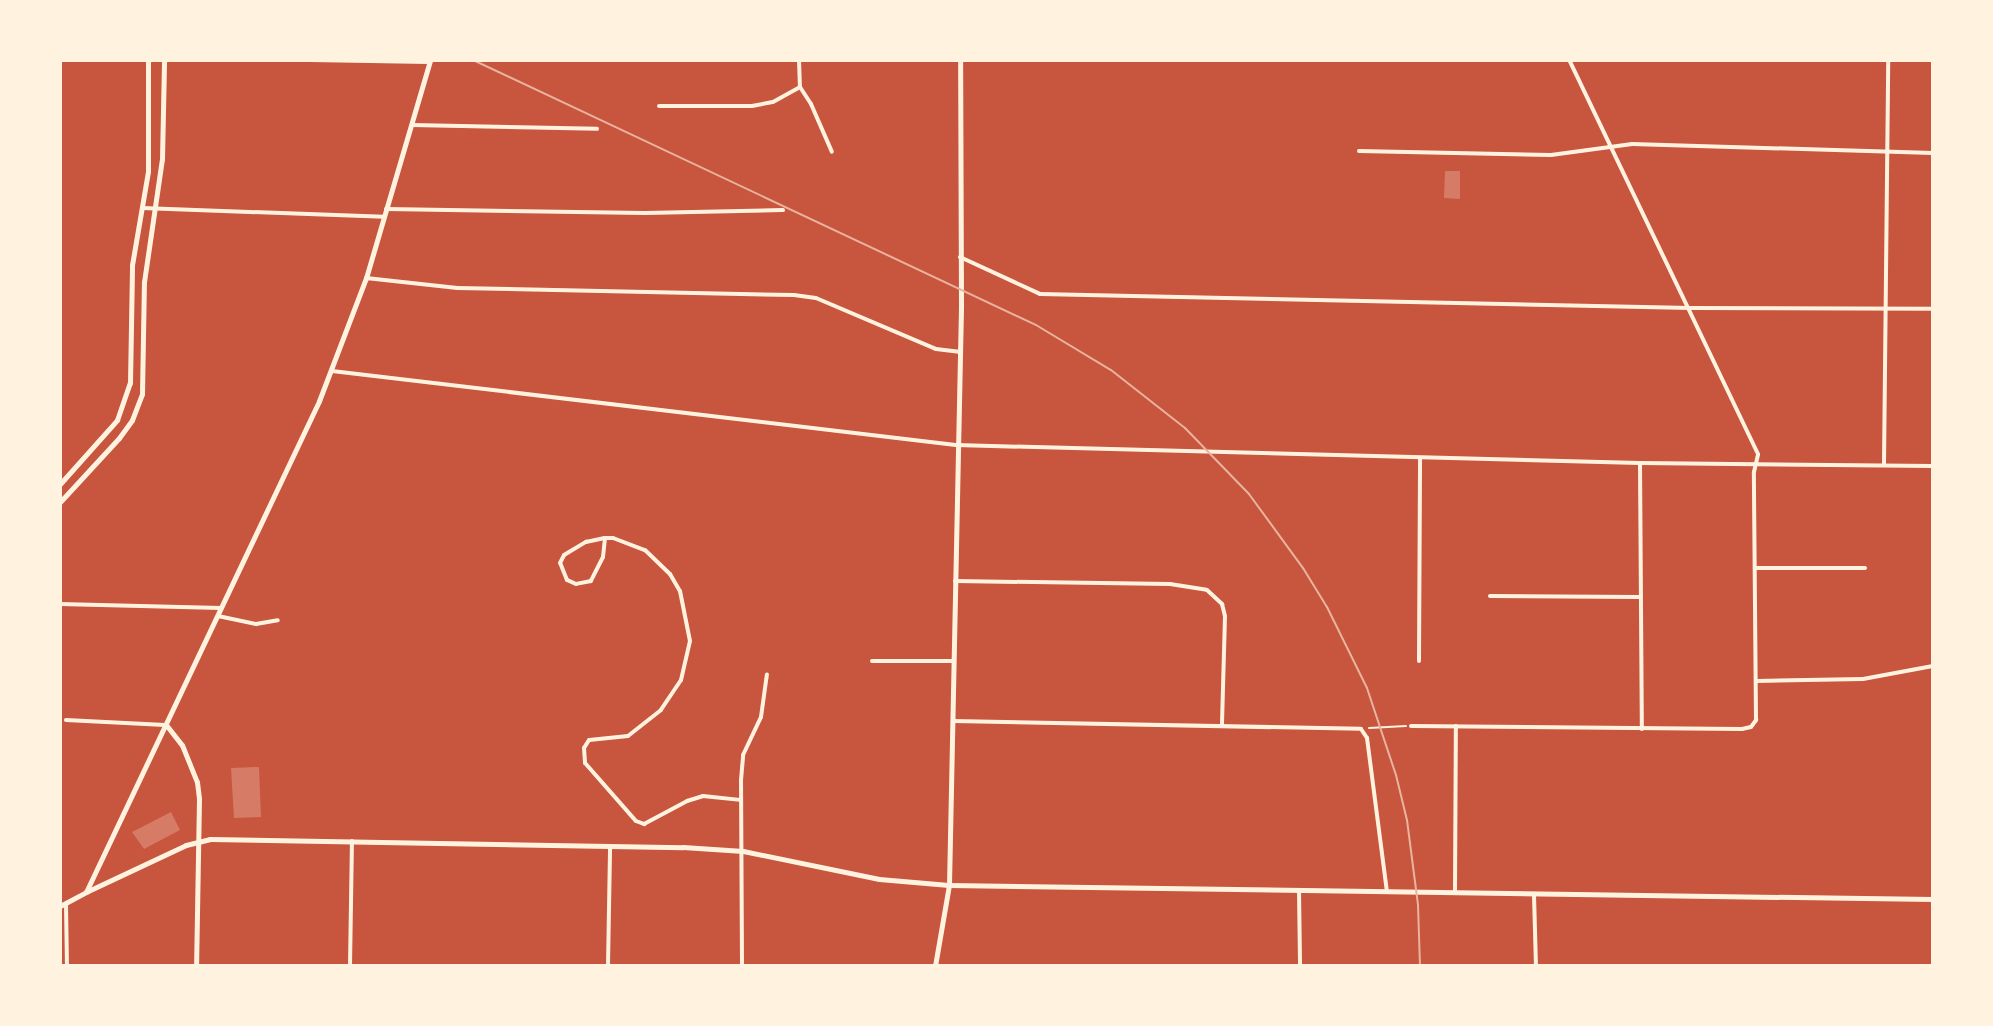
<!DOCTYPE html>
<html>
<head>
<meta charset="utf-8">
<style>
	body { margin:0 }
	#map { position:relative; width:1993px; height:1026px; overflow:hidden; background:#c8553d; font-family:"Alegreya Sans",sans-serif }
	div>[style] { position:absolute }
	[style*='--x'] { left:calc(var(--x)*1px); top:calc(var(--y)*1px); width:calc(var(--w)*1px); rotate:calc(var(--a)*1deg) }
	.building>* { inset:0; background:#d67c66 }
	.path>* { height:2px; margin:-1px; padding:0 1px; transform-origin:1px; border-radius:1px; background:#fff3e0 }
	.minor>* { height:4px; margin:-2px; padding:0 2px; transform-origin:2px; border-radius:2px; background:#fff3e0 }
	.tertiary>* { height:5px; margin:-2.5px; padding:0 2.5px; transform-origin:2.5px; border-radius:2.5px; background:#fff3e0 }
	.rail>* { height:2px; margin:-1px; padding:0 1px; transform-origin:1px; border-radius:1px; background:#e9b49f }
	span { translate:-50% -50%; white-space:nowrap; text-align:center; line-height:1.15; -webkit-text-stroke:8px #fff3e0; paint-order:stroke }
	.frame { position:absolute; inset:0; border:62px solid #fff3e0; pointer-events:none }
</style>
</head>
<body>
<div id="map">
	<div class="building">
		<i style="clip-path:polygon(1445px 171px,1460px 171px,1460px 199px,1444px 198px)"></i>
		<i style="clip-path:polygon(259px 767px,261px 817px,234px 818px,231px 768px)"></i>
		<i style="clip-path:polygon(171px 812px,180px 830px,144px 849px,132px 832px)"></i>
	</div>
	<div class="path">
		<i style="--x:1369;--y:728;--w:37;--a:-3"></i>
	</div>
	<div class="minor">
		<i style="--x:310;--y:60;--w:119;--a:1"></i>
		<i style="--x:799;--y:60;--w:27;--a:88"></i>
		<i style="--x:800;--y:87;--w:20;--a:57"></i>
		<i style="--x:811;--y:104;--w:52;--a:66.4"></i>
		<i style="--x:659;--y:106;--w:93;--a:0"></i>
		<i style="--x:752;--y:106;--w:21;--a:-11"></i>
		<i style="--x:773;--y:102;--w:31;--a:-29"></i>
		<i style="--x:412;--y:125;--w:185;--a:1.2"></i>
		<i style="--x:1359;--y:151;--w:192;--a:1.2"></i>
		<i style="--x:1551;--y:155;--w:82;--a:-7.7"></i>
		<i style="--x:1632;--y:144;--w:301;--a:1.7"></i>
		<i style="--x:142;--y:208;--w:242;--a:2.1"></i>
		<i style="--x:386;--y:209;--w:259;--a:0.9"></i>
		<i style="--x:645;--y:213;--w:138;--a:-1.2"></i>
		<i style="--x:960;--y:257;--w:88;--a:24.8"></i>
		<i style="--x:1040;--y:294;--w:651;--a:1.23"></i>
		<i style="--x:1691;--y:308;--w:242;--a:0.2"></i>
		<i style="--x:366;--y:278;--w:92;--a:6.3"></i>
		<i style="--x:457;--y:288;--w:337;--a:1.2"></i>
		<i style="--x:794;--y:295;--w:22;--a:8"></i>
		<i style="--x:816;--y:298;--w:130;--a:23"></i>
		<i style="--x:936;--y:349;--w:23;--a:7"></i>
		<i style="--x:332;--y:371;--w:628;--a:6.76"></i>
		<i style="--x:956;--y:445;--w:684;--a:1.51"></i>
		<i style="--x:1640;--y:463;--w:293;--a:0.6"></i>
		<i style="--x:1640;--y:463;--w:266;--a:89.6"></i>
		<i style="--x:1884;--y:465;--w:405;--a:-89.4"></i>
		<i style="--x:605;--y:538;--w:19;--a:96"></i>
		<i style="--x:603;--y:557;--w:27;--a:117"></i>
		<i style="--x:591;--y:581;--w:15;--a:169"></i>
		<i style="--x:576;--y:584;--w:10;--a:-156"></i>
		<i style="--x:567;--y:580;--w:18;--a:-112"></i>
		<i style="--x:560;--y:563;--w:9;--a:-63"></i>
		<i style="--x:564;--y:555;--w:26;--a:-31"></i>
		<i style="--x:586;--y:542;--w:19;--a:-12"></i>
		<i style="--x:605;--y:538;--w:8;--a:0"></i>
		<i style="--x:613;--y:538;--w:34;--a:21"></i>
		<i style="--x:645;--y:550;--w:35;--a:44"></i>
		<i style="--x:670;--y:574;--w:20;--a:60"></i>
		<i style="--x:680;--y:591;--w:51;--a:78.7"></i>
		<i style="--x:690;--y:641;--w:40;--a:103"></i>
		<i style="--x:681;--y:680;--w:36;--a:124"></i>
		<i style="--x:661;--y:710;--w:42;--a:141.8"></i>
		<i style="--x:628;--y:736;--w:39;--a:174"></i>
		<i style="--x:589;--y:740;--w:9;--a:122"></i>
		<i style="--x:584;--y:748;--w:15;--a:86"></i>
		<i style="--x:585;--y:763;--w:77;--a:48.7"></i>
		<i style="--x:636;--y:821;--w:9;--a:21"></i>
		<i style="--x:644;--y:824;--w:49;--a:-28.1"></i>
		<i style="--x:687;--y:801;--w:17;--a:-17"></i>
		<i style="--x:703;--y:796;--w:37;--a:6"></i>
		<i style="--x:1755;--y:568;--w:110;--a:0"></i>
		<i style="--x:955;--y:581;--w:215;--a:0.8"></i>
		<i style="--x:1170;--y:584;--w:37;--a:9"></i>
		<i style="--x:1207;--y:590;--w:21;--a:43"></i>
		<i style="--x:1222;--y:604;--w:12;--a:76"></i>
		<i style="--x:1225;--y:616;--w:109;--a:91.6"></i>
		<i style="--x:1490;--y:596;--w:149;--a:0.4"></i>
		<i style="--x:60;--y:604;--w:161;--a:1.4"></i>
		<i style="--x:218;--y:616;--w:39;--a:12"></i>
		<i style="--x:256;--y:624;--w:22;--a:-10"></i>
		<i style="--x:872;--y:661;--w:82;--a:0"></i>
		<i style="--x:1419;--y:661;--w:203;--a:-89.7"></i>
		<i style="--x:1757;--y:681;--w:106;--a:-1.1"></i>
		<i style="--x:1863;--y:679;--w:71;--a:-10.5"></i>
		<i style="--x:66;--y:720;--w:99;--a:2.9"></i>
		<i style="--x:953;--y:721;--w:408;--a:1.1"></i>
		<i style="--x:1361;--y:729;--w:11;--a:56"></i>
		<i style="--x:1367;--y:738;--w:155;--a:82.6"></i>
		<i style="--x:1411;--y:726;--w:331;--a:0.5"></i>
		<i style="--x:1742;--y:729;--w:9;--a:-13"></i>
		<i style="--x:1751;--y:727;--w:9;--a:-54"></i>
		<i style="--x:1756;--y:720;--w:248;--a:-90.5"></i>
		<i style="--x:1754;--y:472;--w:18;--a:-77"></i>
		<i style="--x:1758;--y:454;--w:437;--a:-115.6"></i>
		<i style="--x:1299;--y:890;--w:76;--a:89.2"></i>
		<i style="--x:1455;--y:892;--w:166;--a:-89.7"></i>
		<i style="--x:1534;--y:895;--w:71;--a:88.4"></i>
		<i style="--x:66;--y:904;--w:62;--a:89.1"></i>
		<i style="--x:350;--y:966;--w:125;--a:-89.1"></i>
		<i style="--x:608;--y:966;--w:120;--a:-89"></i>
		<i style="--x:742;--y:966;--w:186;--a:-90.3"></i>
		<i style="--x:741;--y:780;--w:25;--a:-85"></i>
		<i style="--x:743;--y:755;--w:42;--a:-64.7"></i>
		<i style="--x:761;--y:717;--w:43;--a:-82.1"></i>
	</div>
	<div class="tertiary">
		<i style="--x:60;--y:484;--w:86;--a:-48.3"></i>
		<i style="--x:117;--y:420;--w:39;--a:-71"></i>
		<i style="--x:130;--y:383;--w:118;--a:-89"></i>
		<i style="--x:132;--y:265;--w:95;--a:-80.3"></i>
		<i style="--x:148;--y:171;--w:111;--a:-90"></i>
		<i style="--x:60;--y:502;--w:87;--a:-47.3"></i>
		<i style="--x:119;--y:438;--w:22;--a:-54"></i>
		<i style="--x:132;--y:420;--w:28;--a:-69"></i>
		<i style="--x:142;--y:394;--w:112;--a:-89"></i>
		<i style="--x:144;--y:282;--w:124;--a:-81.7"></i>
		<i style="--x:162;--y:159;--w:99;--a:-88.8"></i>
		<i style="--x:167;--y:726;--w:24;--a:52"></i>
		<i style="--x:182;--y:745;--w:40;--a:68"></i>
		<i style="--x:197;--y:782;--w:17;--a:83"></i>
		<i style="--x:199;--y:799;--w:167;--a:91"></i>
		<i style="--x:86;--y:892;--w:110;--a:-25.2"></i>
		<i style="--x:186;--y:845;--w:25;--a:-14"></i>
		<i style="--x:210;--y:839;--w:473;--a:1"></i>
		<i style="--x:683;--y:847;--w:60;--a:3.8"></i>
		<i style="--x:743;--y:851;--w:139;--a:11.6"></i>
		<i style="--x:879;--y:879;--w:70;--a:4.9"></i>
		<i style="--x:949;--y:885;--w:984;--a:0.82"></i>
		<i style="--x:60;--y:906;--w:30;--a:-28"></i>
		<i style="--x:86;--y:892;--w:543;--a:-64.61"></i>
		<i style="--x:319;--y:401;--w:132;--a:-69.1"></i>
		<i style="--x:366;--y:278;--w:227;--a:-73.6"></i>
		<i style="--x:935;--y:966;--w:82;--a:-80.2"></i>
		<i style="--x:949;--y:885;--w:579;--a:-88.81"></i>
		<i style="--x:961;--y:306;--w:246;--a:-90.2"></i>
	</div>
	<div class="rail">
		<i style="--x:473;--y:60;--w:622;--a:25.21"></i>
		<i style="--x:1036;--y:325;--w:87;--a:31"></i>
		<i style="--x:1111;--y:370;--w:94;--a:38.1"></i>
		<i style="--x:1185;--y:428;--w:92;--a:45.9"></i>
		<i style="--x:1249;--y:494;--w:92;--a:53.9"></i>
		<i style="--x:1303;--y:568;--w:46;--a:58.4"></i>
		<i style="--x:1327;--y:607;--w:90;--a:63.7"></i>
		<i style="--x:1367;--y:688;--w:92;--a:71.6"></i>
		<i style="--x:1396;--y:775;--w:46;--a:76.3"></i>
		<i style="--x:1407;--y:820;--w:86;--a:82.6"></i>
		<i style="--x:1418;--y:905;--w:61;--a:88.1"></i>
	</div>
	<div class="frame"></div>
</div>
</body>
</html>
